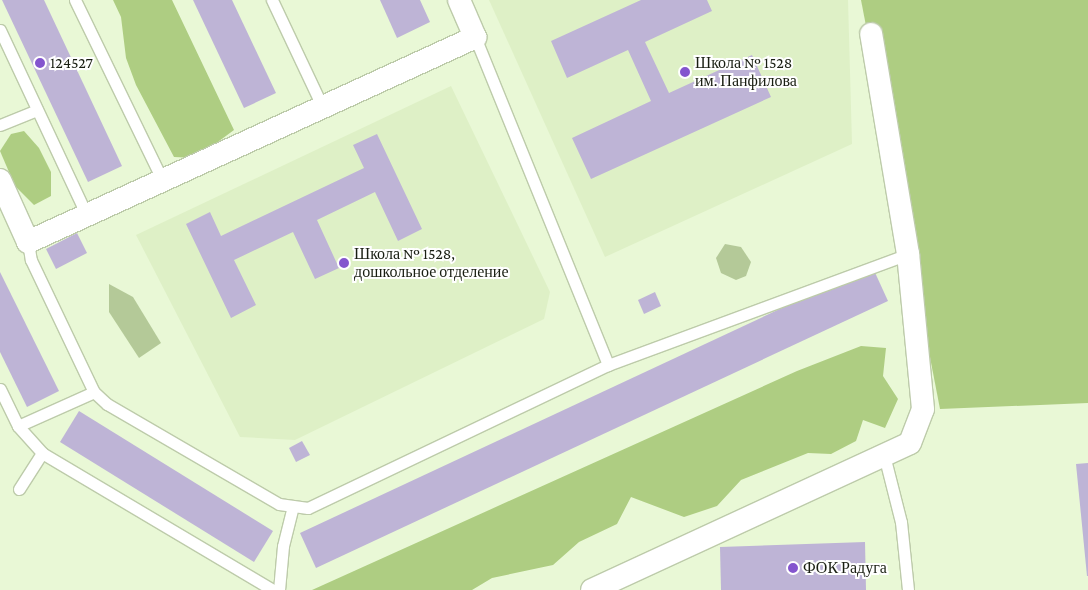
<!DOCTYPE html>
<html>
<head>
<meta charset="utf-8">
<style>
	body { margin:0 }
	#map { position:relative; width:1088px; height:590px; overflow:hidden; background:#e9f8d6; font-family:"Crimson Pro",serif }
	div>[style] { position:absolute }
	[style*='--x'] { left:calc(var(--x)*1px); top:calc(var(--y)*1px); width:calc(var(--w)*1px); rotate:calc(var(--a)*1deg) }
	.built>* { inset:0; background:#def0c6 }
	.green>* { inset:0; background:#b4c998 }
	.forest>* { inset:0; background:#aecd82 }
	.building>* { inset:0; background:#beb4d6 }
	.roads { filter:drop-shadow(1px 0 #bdcbaa) drop-shadow(-1px 0 #bdcbaa) drop-shadow(0 1px #bdcbaa) drop-shadow(0 -1px #bdcbaa) }
	.lane>* { height:11px; margin:-5.5px; padding:0 5.5px; transform-origin:5.5px; border-radius:5.5px; background:#fff }
	.street>* { height:22px; margin:-11px; padding:0 11px; transform-origin:11px; border-radius:11px; background:#fff }
	.dots>* { width:14px; height:14px; translate:-50% -50%; box-sizing:border-box; border:2px solid #fff; border-radius:50% }
	span { translate:-50% -50%; white-space:nowrap; text-align:center; line-height:1.15; -webkit-text-stroke:4px #fff; paint-order:stroke }
	.poi-label { font-size:16px; color:#191e12 }
	.left { translate:0 -50%; text-align:left }
</style>
</head>
<body>
<div id="map">
	<div class="built">
		<i style="clip-path:polygon(489px 0,848px 0,852px 144px,605px 257px)"></i>
		<i style="clip-path:polygon(451px 86px,550px 292px,544px 319px,295px 440px,240px 437px,136px 235px)"></i>
	</div>
	<div class="green">
		<i style="clip-path:polygon(725px 244px,741px 247px,751px 262px,746px 276px,736px 280px,721px 273px,716px 258px)"></i>
		<i style="clip-path:polygon(109px 284px,133px 297px,161px 343px,139px 358px,109px 312px)"></i>
	</div>
	<div class="forest">
		<i style="clip-path:polygon(113px 0,172px 0,234px 130px,196px 158px,174px 157px,136px 85px,126px 58px,121px 17px)"></i>
		<i style="clip-path:polygon(861px 0,1088px 0,1088px 403px,940px 409px)"></i>
		<i style="clip-path:polygon(24px 131px,39px 148px,51px 172px,51px 196px,34px 205px,15px 186px,0 151px,11px 134px)"></i>
		<i style="clip-path:polygon(861px 346px,886px 348px,883px 376px,898px 399px,885px 428px,863px 420px,856px 441px,831px 454px,808px 453px,741px 480px,717px 506px,684px 517px,631px 497px,617px 524px,579px 542px,553px 565px,492px 578px,472px 590px,312px 590px,797px 371px)"></i>
	</div>
	<div class="building">
		<i style="clip-path:polygon(2px 0,44px 0,122px 166px,88px 182px)"></i>
		<i style="clip-path:polygon(193px 0,232px 0,276px 93px,244px 108px)"></i>
		<i style="clip-path:polygon(380px 0,420px 0,430px 22px,397px 38px)"></i>
		<i style="clip-path:polygon(641px 0,707px 0,712px 11px,645px 42px,669px 93px,752px 55px,771px 97px,591px 179px,572px 138px,651px 101px,628px 50px,567px 78px,551px 41px)"></i>
		<i style="clip-path:polygon(377px 134px,422px 229px,398px 241px,375px 192px,317px 220px,339px 268px,315px 279px,293px 232px,234px 260px,256px 305px,231px 318px,186px 224px,210px 212px,221px 236px,364px 168px,353px 145px)"></i>
		<i style="clip-path:polygon(77px 233px,87px 253px,56px 269px,46px 249px)"></i>
		<i style="clip-path:polygon(872px 266px,888px 301px,316px 568px,300px 533px)"></i>
		<i style="clip-path:polygon(0 272px,59px 391px,27px 407px,0 352px)"></i>
		<i style="clip-path:polygon(655px 292px,661px 306px,644px 314px,638px 300px)"></i>
		<i style="clip-path:polygon(79px 411px,273px 531px,254px 562px,60px 442px)"></i>
		<i style="clip-path:polygon(302px 441px,310px 455px,296px 462px,289px 448px)"></i>
		<i style="clip-path:polygon(1088px 463px,1088px 576px,1087px 576px,1076px 464px)"></i>
		<i style="clip-path:polygon(865px 542px,866px 590px,721px 590px,720px 547px)"></i>
	</div>
	<div class="roads">
		<div class="lane">
			<i style="--x:75;--y:0;--w:201;--a:64.1"></i>
			<i style="--x:272;--y:0;--w:119;--a:64.7"></i>
			<i style="--x:0;--y:30;--w:205;--a:64.9"></i>
			<i style="--x:475;--y:37;--w:354;--a:67.9"></i>
			<i style="--x:0;--y:125;--w:40;--a:-22"></i>
			<i style="--x:28;--y:242;--w:18;--a:81"></i>
			<i style="--x:31;--y:260;--w:146;--a:64.5"></i>
			<i style="--x:94;--y:392;--w:18;--a:43"></i>
			<i style="--x:107;--y:404;--w:199;--a:30.2"></i>
			<i style="--x:279;--y:504;--w:29;--a:8"></i>
			<i style="--x:308;--y:508;--w:332;--a:-25.5"></i>
			<i style="--x:608;--y:365;--w:320;--a:-20.3"></i>
			<i style="--x:0;--y:389;--w:41;--a:64.1"></i>
			<i style="--x:18;--y:426;--w:36;--a:48"></i>
			<i style="--x:42;--y:453;--w:269;--a:30.7"></i>
			<i style="--x:18;--y:426;--w:83;--a:-24.1"></i>
			<i style="--x:884;--y:455;--w:69;--a:75.8"></i>
			<i style="--x:901;--y:522;--w:68;--a:84.1"></i>
			<i style="--x:19;--y:489;--w:43;--a:-57.4"></i>
			<i style="--x:279;--y:590;--w:44;--a:-84.8"></i>
			<i style="--x:283;--y:546;--w:41;--a:-76"></i>
		</div>
		<div class="street">
			<i style="--x:0;--y:180;--w:68;--a:65.7"></i>
			<i style="--x:28;--y:242;--w:492;--a:-24.6"></i>
			<i style="--x:475;--y:37;--w:40;--a:-113.4"></i>
			<i style="--x:592;--y:590;--w:350;--a:-24.8"></i>
			<i style="--x:910;--y:443;--w:36;--a:-69"></i>
			<i style="--x:923;--y:409;--w:156;--a:-95.5"></i>
			<i style="--x:908;--y:254;--w:223;--a:-99.5"></i>
		</div>
	</div>
	<div class="dots">
		<i style="left:40px;top:63px;background:#8455ce"></i>
		<i style="left:685px;top:72px;background:#8455ce"></i>
		<i style="left:344px;top:263px;background:#8455ce"></i>
		<i style="left:793px;top:568px;background:#8455ce"></i>
	</div>
	<div class="poi-label">
		<span class="left" style="left:50px;top:63px">124527</span>
		<span class="left" style="left:695px;top:72px">Школа № 1528<br>им. Панфилова</span>
		<span class="left" style="left:354px;top:263px">Школа № 1528,<br>дошкольное отделение</span>
		<span class="left" style="left:803px;top:568px">ФОК Радуга</span>
	</div>
</div>
</body>
</html>
